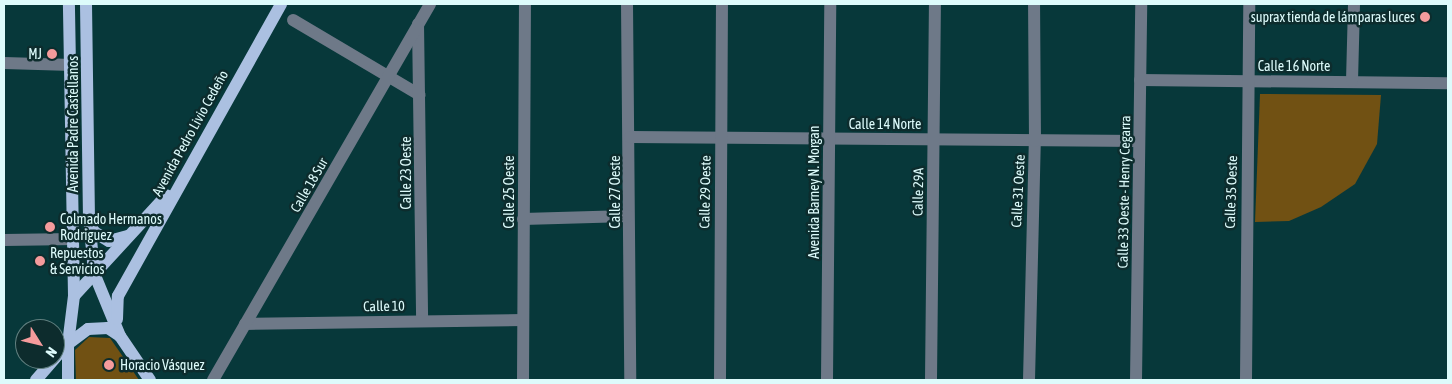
<!DOCTYPE html>
<html>
<head>
<meta charset="utf-8">
<style>
	body { margin:0 }
	#map { position:relative; width:1452px; height:384px; overflow:hidden; background:#07383a; font-family:"Asap Condensed",sans-serif }
	div>[style] { position:absolute }
	[style*='--x'] { left:calc(var(--x)*1px); top:calc(var(--y)*1px); width:calc(var(--w)*1px); rotate:calc(var(--a)*1deg) }
	.green>* { inset:0; background:#715113 }
	.minor>* { height:12px; margin:-6px; padding:0 6px; transform-origin:6px; border-radius:6px; background:#6e7988 }
	.major>* { height:12px; margin:-6px; padding:0 6px; transform-origin:6px; border-radius:6px; background:#abc0e1 }
	.dots>* { width:14px; height:14px; translate:-50% -50%; box-sizing:border-box; border:2px solid #0d2c2d; border-radius:50% }
	span { translate:-50% -50%; white-space:nowrap; text-align:center; line-height:1.15; -webkit-text-stroke:5px #0d2c2d; paint-order:stroke }
	.poi-label { font-size:14px; color:#ddfbfb }
	.right { translate:-100% -50%; text-align:right }
	.left { translate:0 -50%; text-align:left }
	.street-label { font-size:14px; color:#ddfbfb }
	.frame { position:absolute; inset:0; border:5px solid #ddfbfb; pointer-events:none }
	.north { position:absolute; left:15px; top:319px; width:50px; height:50px; box-sizing:border-box; background:#0d2c2d; border:1px solid #607f7f; border-radius:50%; rotate:126deg; font-size:14px; font-weight:700; line-height:20px; text-align:center; color:#ddfbfb }
	.north::after { content:''; display:block; margin:auto; width:18px; height:22px; background:#f59b9c; clip-path:polygon(50% 0,100% 100%,50% 72%,0 100%) }
</style>
</head>
<body>
<div id="map">
	<div class="green">
		<i style="clip-path:polygon(1260px 94px,1381px 95px,1377px 144px,1355px 184px,1321px 207px,1289px 221px,1255px 222px)"></i>
		<i style="clip-path:polygon(89px 337px,110px 338px,139px 380px,76px 380px,75px 350px)"></i>
	</div>
	<div class="minor">
		<i style="--x:627;--y:4;--w:376;--a:89.5"></i>
		<i style="--x:293;--y:20;--w:147;--a:30.6"></i>
		<i style="--x:418;--y:24;--w:297;--a:89.2"></i>
		<i style="--x:4;--y:63;--w:68;--a:1.7"></i>
		<i style="--x:1140;--y:80;--w:308;--a:0.6"></i>
		<i style="--x:1352;--y:81;--w:77;--a:-88.5"></i>
		<i style="--x:630;--y:137;--w:509;--a:0.45"></i>
		<i style="--x:523;--y:219;--w:105;--a:-1.6"></i>
		<i style="--x:4;--y:240;--w:70;--a:-0.8"></i>
		<i style="--x:245;--y:324;--w:278;--a:-0.8"></i>
		<i style="--x:213;--y:380;--w:434;--a:-60"></i>
		<i style="--x:523;--y:380;--w:376;--a:-89.7"></i>
		<i style="--x:720;--y:380;--w:376;--a:-89.7"></i>
		<i style="--x:827;--y:380;--w:376;--a:-89.5"></i>
		<i style="--x:931;--y:380;--w:376;--a:-89.4"></i>
		<i style="--x:1029;--y:380;--w:239;--a:-88.6"></i>
		<i style="--x:1035;--y:141;--w:137;--a:-90.4"></i>
		<i style="--x:1136;--y:380;--w:376;--a:-89.2"></i>
		<i style="--x:1246;--y:380;--w:376;--a:-89.5"></i>
	</div>
	<div class="major">
		<i style="--x:86;--y:4;--w:212;--a:89.2"></i>
		<i style="--x:89;--y:216;--w:57;--a:85"></i>
		<i style="--x:94;--y:273;--w:68;--a:67.6"></i>
		<i style="--x:120;--y:336;--w:53;--a:55.7"></i>
		<i style="--x:90;--y:223;--w:10;--a:66"></i>
		<i style="--x:94;--y:232;--w:17;--a:31"></i>
		<i style="--x:109;--y:241;--w:20;--a:-15"></i>
		<i style="--x:74;--y:296;--w:137;--a:-47.4"></i>
		<i style="--x:117;--y:319;--w:23;--a:-88"></i>
		<i style="--x:118;--y:296;--w:334;--a:-60.8"></i>
		<i style="--x:55;--y:358;--w:19;--a:-47"></i>
		<i style="--x:68;--y:344;--w:25;--a:-37"></i>
		<i style="--x:88;--y:329;--w:20;--a:-3"></i>
		<i style="--x:108;--y:328;--w:14;--a:34"></i>
		<i style="--x:36;--y:380;--w:28;--a:-49"></i>
		<i style="--x:68;--y:380;--w:36;--a:-90"></i>
		<i style="--x:68;--y:344;--w:48;--a:-82.9"></i>
		<i style="--x:74;--y:296;--w:292;--a:-91"></i>
	</div>
	<div class="dots">
		<i style="left:1425px;top:17px;background:#f59b9c"></i>
		<i style="left:52px;top:54px;background:#f59b9c"></i>
		<i style="left:50px;top:227px;background:#f59b9c"></i>
		<i style="left:40px;top:261px;background:#f59b9c"></i>
		<i style="left:109px;top:365px;background:#f59b9c"></i>
	</div>
	<div class="poi-label">
		<span class="right" style="left:1415px;top:17px">suprax tienda de lámparas luces</span>
		<span class="right" style="left:42px;top:54px">MJ</span>
		<span class="left" style="left:60px;top:227px">Colmado Hermanos<br>Rodriguez</span>
		<span class="left" style="left:50px;top:261px">Repuestos<br>&amp; Servicios</span>
		<span class="left" style="left:120px;top:365px">Horacio Vásquez</span>
	</div>
	<div class="street-label">
		<span style="left:1294px;top:66px">Calle 16 Norte</span>
		<span style="left:73px;top:124px;rotate:-90deg">Avenida Padre Castellanos</span>
		<span style="left:885px;top:124px">Calle 14 Norte</span>
		<span style="left:190px;top:133px;rotate:-61deg">Avenida Pedro Livio Cedeño</span>
		<span style="left:406px;top:173px;rotate:-90deg">Calle 23 Oeste</span>
		<span style="left:309px;top:185px;rotate:-60deg">Calle 18 Sur</span>
		<span style="left:1018px;top:191px;rotate:-87deg">Calle 31 Oeste</span>
		<span style="left:509px;top:192px;rotate:-90deg">Calle 25 Oeste</span>
		<span style="left:615px;top:192px;rotate:-90deg">Calle 27 Oeste</span>
		<span style="left:705px;top:192px;rotate:-89deg">Calle 29 Oeste</span>
		<span style="left:814px;top:192px;rotate:-90deg">Avenida Barney N. Morgan</span>
		<span style="left:918px;top:192px;rotate:-89deg">Calle 29A</span>
		<span style="left:1124px;top:192px;rotate:-89deg">Calle 33 Oeste - Henry Cegarra</span>
		<span style="left:1231px;top:192px;rotate:-88deg">Calle 35 Oeste</span>
		<span style="left:384px;top:306px;rotate:-1deg">Calle 10</span>
	</div>
	<div class="frame"></div>
	<div class="north">N</div>
</div>
</body>
</html>
